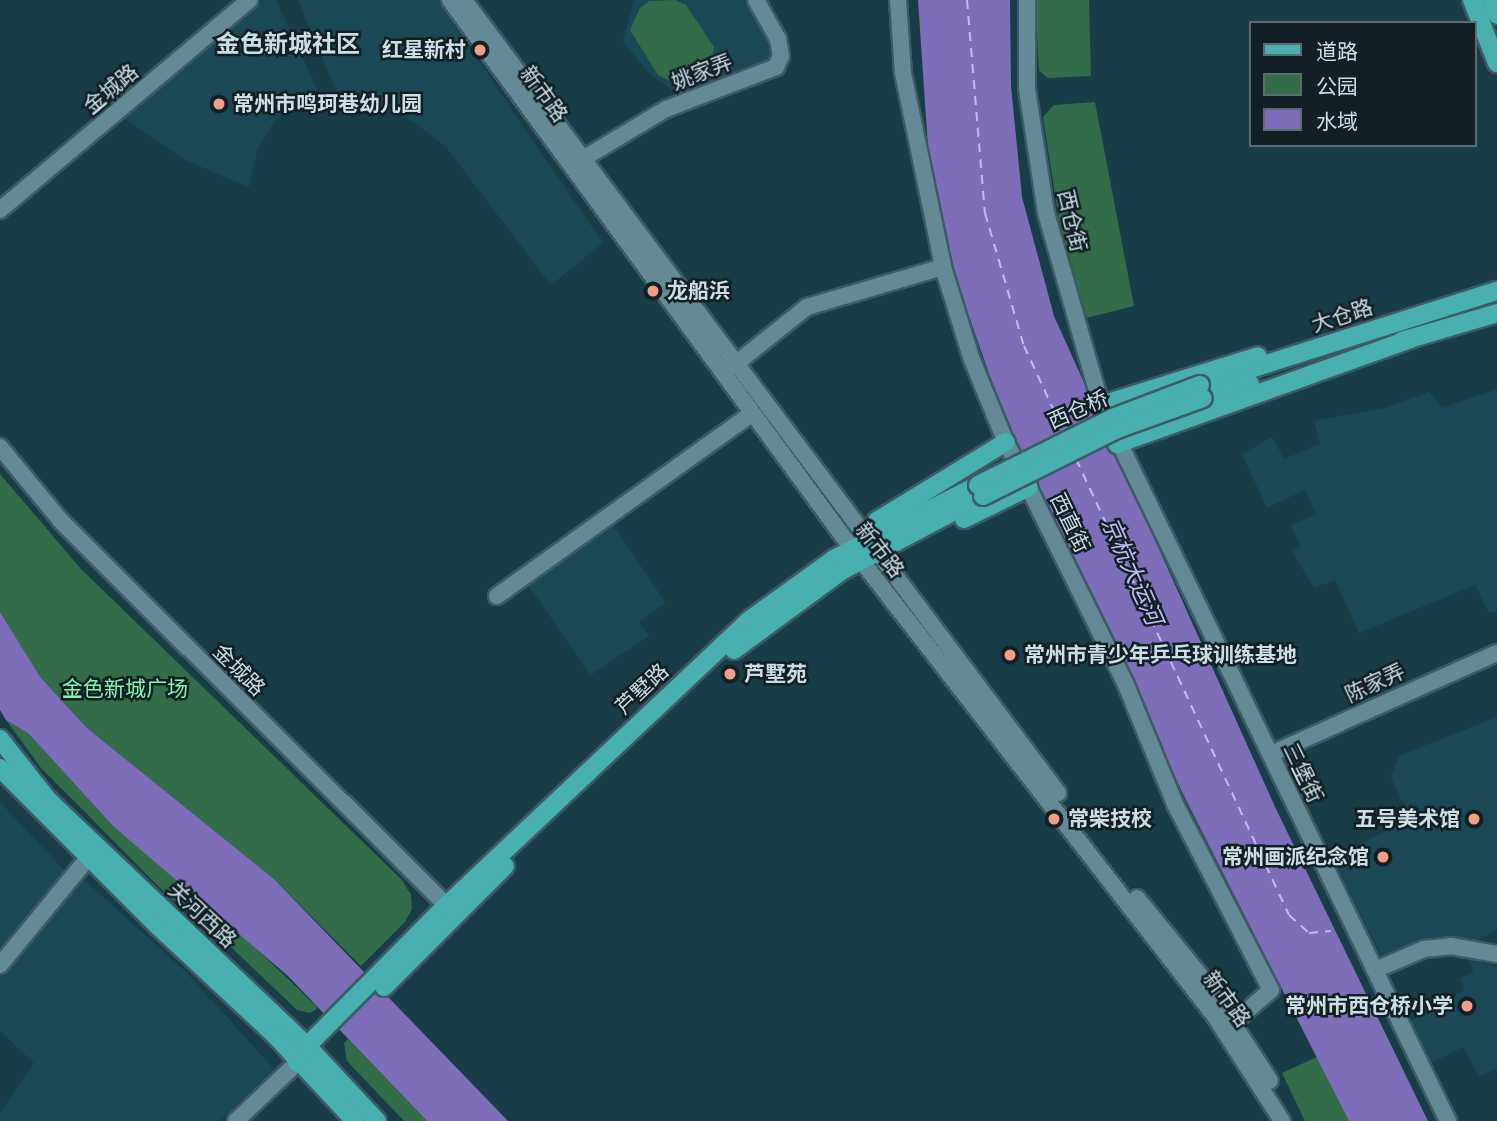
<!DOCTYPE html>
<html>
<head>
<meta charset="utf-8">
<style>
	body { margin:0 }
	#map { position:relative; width:1497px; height:1121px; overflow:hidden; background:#183c48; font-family:Rubik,"Noto Sans SC",sans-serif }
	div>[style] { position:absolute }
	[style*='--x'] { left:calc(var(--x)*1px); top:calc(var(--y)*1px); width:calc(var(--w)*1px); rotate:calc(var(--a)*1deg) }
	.built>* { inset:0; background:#1a4857 }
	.green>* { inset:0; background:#336c48 }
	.water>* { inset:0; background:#7e6eb9 }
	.ferry>* { height:2px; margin-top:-1px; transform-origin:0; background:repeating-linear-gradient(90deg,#c4baf7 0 9px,transparent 0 16px) }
	.roads { filter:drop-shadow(2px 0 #3d5a65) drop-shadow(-2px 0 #3d5a65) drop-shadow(0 2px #3d5a65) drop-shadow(0 -2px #3d5a65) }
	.minor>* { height:16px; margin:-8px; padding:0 8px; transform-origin:8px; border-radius:8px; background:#658a97 }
	.major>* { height:18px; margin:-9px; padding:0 9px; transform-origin:9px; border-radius:9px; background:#48b0b0 }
	.bridges { filter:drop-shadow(2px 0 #3d5a65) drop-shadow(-2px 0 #3d5a65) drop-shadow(0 2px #3d5a65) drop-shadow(0 -2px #3d5a65) }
	.major-bridge>* { height:18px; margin:-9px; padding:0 9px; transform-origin:9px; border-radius:9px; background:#48b0b0 }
	.dots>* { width:19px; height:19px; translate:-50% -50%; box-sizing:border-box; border:4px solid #122026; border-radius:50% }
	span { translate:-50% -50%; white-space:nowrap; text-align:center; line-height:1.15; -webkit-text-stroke:5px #122026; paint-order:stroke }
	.poi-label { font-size:21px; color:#cbdee6; font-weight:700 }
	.right { translate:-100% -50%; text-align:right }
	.left { translate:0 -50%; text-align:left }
	.street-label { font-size:21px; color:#cbdee6 }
	.park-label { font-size:21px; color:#85f4ad }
	.water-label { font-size:23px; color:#c4baf7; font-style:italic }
	.quarter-label { font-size:24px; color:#cbdee6; font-weight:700 }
	.legend { position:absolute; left:1249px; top:21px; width:228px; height:126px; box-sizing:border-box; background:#122026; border:2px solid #5c6c73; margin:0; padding:9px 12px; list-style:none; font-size:21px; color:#cbdee6 }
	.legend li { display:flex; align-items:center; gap:14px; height:35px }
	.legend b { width:35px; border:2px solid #5c6c73 }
</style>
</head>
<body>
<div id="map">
	<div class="built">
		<i style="clip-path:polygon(264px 0,276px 0,318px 91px,275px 120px,258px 148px,249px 187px,185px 160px,124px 118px)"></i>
		<i style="clip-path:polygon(298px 0,437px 0,603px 243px,551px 285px,445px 146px,406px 117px,336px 91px)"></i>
		<i style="clip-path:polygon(634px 0,755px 0,776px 38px,775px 53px,767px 62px,677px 94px,650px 74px,623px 42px)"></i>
		<i style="clip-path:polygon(1497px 389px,1497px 611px,1489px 613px,1475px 585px,1359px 633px,1335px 580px,1314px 588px,1292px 552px,1301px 546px,1290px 525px,1316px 514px,1305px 490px,1267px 508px,1242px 454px,1272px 437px,1284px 459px,1320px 444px,1314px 421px,1384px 408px,1429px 392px,1442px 408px)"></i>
		<i style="clip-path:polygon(614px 526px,666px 603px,639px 622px,649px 636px,591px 675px,528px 585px)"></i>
		<i style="clip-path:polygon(1497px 717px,1497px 930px,1478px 940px,1444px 938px,1384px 961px,1332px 857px,1400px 824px,1393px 812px,1405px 807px,1391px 778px,1398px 756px)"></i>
		<i style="clip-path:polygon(0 802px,68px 874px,0 953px)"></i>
		<i style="clip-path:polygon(80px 876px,187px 973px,274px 1069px,220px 1121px,0 1121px,0 1113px,34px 1063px,0 1031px,0 972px)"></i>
		<i style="clip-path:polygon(1468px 959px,1497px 967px,1497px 1069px,1479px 1076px,1463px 1047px,1431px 1063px,1411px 1021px,1464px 990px,1460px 978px,1474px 972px)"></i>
	</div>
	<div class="green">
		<i style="clip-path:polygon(675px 0,686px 5px,714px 47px,710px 72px,704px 80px,682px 87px,658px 75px,630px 30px,640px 8px,649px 1px)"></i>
		<i style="clip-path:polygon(1035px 0,1089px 0,1091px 76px,1048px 78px,1039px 71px)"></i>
		<i style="clip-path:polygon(1095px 102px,1134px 306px,1086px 318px,1059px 220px,1043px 117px,1054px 105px)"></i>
		<i style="clip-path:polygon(0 474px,81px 569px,402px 880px,411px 895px,412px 909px,405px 922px,361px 966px,274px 879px,87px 728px,41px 678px,0 612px)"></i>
		<i style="clip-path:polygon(6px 720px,29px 734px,113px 826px,233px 926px,318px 1008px,310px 1013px,297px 1010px,210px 927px,170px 898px,41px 768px)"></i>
		<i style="clip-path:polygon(348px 1039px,427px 1121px,404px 1121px,347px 1061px,344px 1043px)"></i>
		<i style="clip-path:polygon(1317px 1057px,1349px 1121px,1305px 1121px,1282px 1073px)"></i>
	</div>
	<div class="water">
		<i style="clip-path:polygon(918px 0,1010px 0,1011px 86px,1022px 197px,1054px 316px,1276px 809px,1428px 1121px,1349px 1121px,1187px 802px,1013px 442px,950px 262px,928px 147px)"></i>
		<i style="clip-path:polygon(0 612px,41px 678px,87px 728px,274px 879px,508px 1121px,427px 1121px,288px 976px,113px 826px,29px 734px,6px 720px,0 710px)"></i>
	</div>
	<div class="ferry">
		<i style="--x:967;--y:0;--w:214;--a:85.2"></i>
		<i style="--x:985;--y:213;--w:139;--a:73.7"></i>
		<i style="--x:1024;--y:346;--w:95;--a:65.1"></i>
		<i style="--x:1076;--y:459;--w:503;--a:64.96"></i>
		<i style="--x:1289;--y:915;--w:27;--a:42"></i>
		<i style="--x:1309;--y:933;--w:22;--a:-5"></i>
	</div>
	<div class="roads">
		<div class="minor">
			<i style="--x:450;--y:0;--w:682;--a:53.77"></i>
			<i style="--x:853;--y:550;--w:589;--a:52.18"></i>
			<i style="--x:1214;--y:1015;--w:126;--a:57.3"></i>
			<i style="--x:464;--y:0;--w:991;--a:53.16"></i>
			<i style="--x:898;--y:0;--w:73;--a:86.1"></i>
			<i style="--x:903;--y:73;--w:198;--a:78.3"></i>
			<i style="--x:943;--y:267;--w:97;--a:72.7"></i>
			<i style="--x:972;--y:360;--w:87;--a:67.6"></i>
			<i style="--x:1005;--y:440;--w:273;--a:63.7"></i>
			<i style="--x:1126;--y:685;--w:129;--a:67.6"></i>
			<i style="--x:1175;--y:804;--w:209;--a:62.7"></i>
			<i style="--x:1271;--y:990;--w:50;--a:139"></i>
			<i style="--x:1027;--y:0;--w:89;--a:90"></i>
			<i style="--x:1027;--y:89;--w:125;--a:81.3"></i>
			<i style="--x:1046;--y:213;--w:200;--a:74"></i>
			<i style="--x:1101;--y:405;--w:796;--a:64.14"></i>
			<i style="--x:581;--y:160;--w:99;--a:-31"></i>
			<i style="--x:666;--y:109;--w:118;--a:-20.9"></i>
			<i style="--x:776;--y:67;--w:12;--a:-66"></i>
			<i style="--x:781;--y:56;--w:17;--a:-100"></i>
			<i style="--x:778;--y:39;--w:45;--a:-119.4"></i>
			<i style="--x:0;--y:210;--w:326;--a:-40.1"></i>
			<i style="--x:733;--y:366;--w:95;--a:-38.6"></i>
			<i style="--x:807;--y:307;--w:142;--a:-16.4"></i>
			<i style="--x:0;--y:447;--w:96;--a:50.5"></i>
			<i style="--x:61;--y:521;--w:556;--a:44.93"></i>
			<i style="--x:497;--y:596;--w:312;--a:-35.6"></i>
			<i style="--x:1271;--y:754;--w:248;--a:-24.1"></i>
			<i style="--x:1137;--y:898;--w:112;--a:50.8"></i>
			<i style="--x:1208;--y:985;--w:114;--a:57.1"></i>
			<i style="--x:0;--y:965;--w:139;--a:-50.6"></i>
			<i style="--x:1375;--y:970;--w:53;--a:-23.2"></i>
			<i style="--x:1424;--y:949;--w:27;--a:-6"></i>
			<i style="--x:1451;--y:946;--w:47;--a:9.9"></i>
			<i style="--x:236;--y:1121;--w:84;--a:-43.6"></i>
		</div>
		<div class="major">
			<i style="--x:1472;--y:0;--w:68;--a:68.4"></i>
			<i style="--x:1491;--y:0;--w:16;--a:68"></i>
			<i style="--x:1402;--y:341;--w:99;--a:-16.4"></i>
			<i style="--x:1200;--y:385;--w:312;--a:-17.6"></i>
			<i style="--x:1203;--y:398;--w:49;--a:-16.6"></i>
			<i style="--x:1101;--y:405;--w:164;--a:-17.3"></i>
			<i style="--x:1117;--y:444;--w:311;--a:-19.7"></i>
			<i style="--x:964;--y:519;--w:72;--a:-26.2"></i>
			<i style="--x:869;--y:541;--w:22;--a:-68"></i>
			<i style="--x:877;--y:521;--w:151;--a:-31.5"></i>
			<i style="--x:734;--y:650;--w:135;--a:-36.3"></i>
			<i style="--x:843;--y:570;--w:158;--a:-27.9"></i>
			<i style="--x:0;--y:739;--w:78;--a:51.8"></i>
			<i style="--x:48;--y:800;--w:357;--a:43.5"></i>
			<i style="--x:307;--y:1046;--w:103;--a:47"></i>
			<i style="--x:0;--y:768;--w:225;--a:45"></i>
			<i style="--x:159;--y:927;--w:158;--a:43"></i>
			<i style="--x:275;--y:1035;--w:117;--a:47.1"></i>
			<i style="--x:384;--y:987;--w:171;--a:-45"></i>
			<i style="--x:297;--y:1063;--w:20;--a:-60"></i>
			<i style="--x:307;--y:1046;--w:197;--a:-45.2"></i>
			<i style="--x:446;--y:906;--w:415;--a:-43.3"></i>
			<i style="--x:748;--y:621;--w:106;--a:-35.8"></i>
			<i style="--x:834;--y:559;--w:162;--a:-27.2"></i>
		</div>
	</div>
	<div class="bridges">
		<div class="major-bridge">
			<i style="--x:978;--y:485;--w:151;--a:-26.4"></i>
			<i style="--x:1113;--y:418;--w:93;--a:-20.8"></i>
			<i style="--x:983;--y:496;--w:150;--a:-26.6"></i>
			<i style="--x:1117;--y:429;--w:91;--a:-19.8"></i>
		</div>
	</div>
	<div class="dots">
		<i style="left:480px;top:50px;background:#f49e88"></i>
		<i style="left:219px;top:104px;background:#f49e88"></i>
		<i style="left:653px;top:291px;background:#f49e88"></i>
		<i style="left:1010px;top:655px;background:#f49e88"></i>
		<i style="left:730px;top:674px;background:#f49e88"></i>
		<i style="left:1054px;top:819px;background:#f49e88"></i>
		<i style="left:1474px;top:819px;background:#f49e88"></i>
		<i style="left:1383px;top:857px;background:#f49e88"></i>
		<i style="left:1467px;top:1006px;background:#f49e88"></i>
	</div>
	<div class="poi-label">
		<span class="right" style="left:466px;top:50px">红星新村</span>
		<span class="left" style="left:233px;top:104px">常州市鸣珂巷幼儿园</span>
		<span class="left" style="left:667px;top:291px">龙船浜</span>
		<span class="left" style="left:1024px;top:655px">常州市青少年乒乓球训练基地</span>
		<span class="left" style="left:744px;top:674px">芦墅苑</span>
		<span class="left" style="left:1068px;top:819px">常柴技校</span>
		<span class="right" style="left:1460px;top:819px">五号美术馆</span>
		<span class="right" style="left:1369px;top:857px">常州画派纪念馆</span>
		<span class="right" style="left:1453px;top:1006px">常州市西仓桥小学</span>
	</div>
	<div class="street-label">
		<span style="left:702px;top:72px;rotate:-21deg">姚家弄</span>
		<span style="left:111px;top:89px;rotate:-40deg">金城路</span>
		<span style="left:544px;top:94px;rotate:54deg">新市路</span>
		<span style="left:1072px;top:221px;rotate:77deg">西仓街</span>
		<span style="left:1342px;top:316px;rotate:-18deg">大仓路</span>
		<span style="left:1078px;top:410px;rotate:-24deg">西仓桥</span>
		<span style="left:1070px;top:523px;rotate:64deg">西直街</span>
		<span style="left:880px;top:550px;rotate:52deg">新市路</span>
		<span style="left:239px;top:670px;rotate:45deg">金城路</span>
		<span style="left:1375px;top:683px;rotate:-25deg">陈家弄</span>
		<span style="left:642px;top:689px;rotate:-43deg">芦墅路</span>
		<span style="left:1303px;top:773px;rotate:64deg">三堡街</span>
		<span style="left:202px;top:915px;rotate:43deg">关河西路</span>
		<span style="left:1227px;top:999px;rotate:54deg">新市路</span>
	</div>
	<div class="park-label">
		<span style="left:125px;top:689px">金色新城广场</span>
	</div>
	<div class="water-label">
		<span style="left:1132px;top:571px;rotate:66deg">京杭大运河</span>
	</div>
	<div class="quarter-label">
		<span style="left:288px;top:45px">金色新城社区</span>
	</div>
	<ul class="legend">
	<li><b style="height:9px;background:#48b0b0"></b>道路</li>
	<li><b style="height:19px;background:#336c48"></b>公园</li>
	<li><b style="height:19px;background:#7e6eb9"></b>水域</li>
	</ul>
</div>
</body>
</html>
